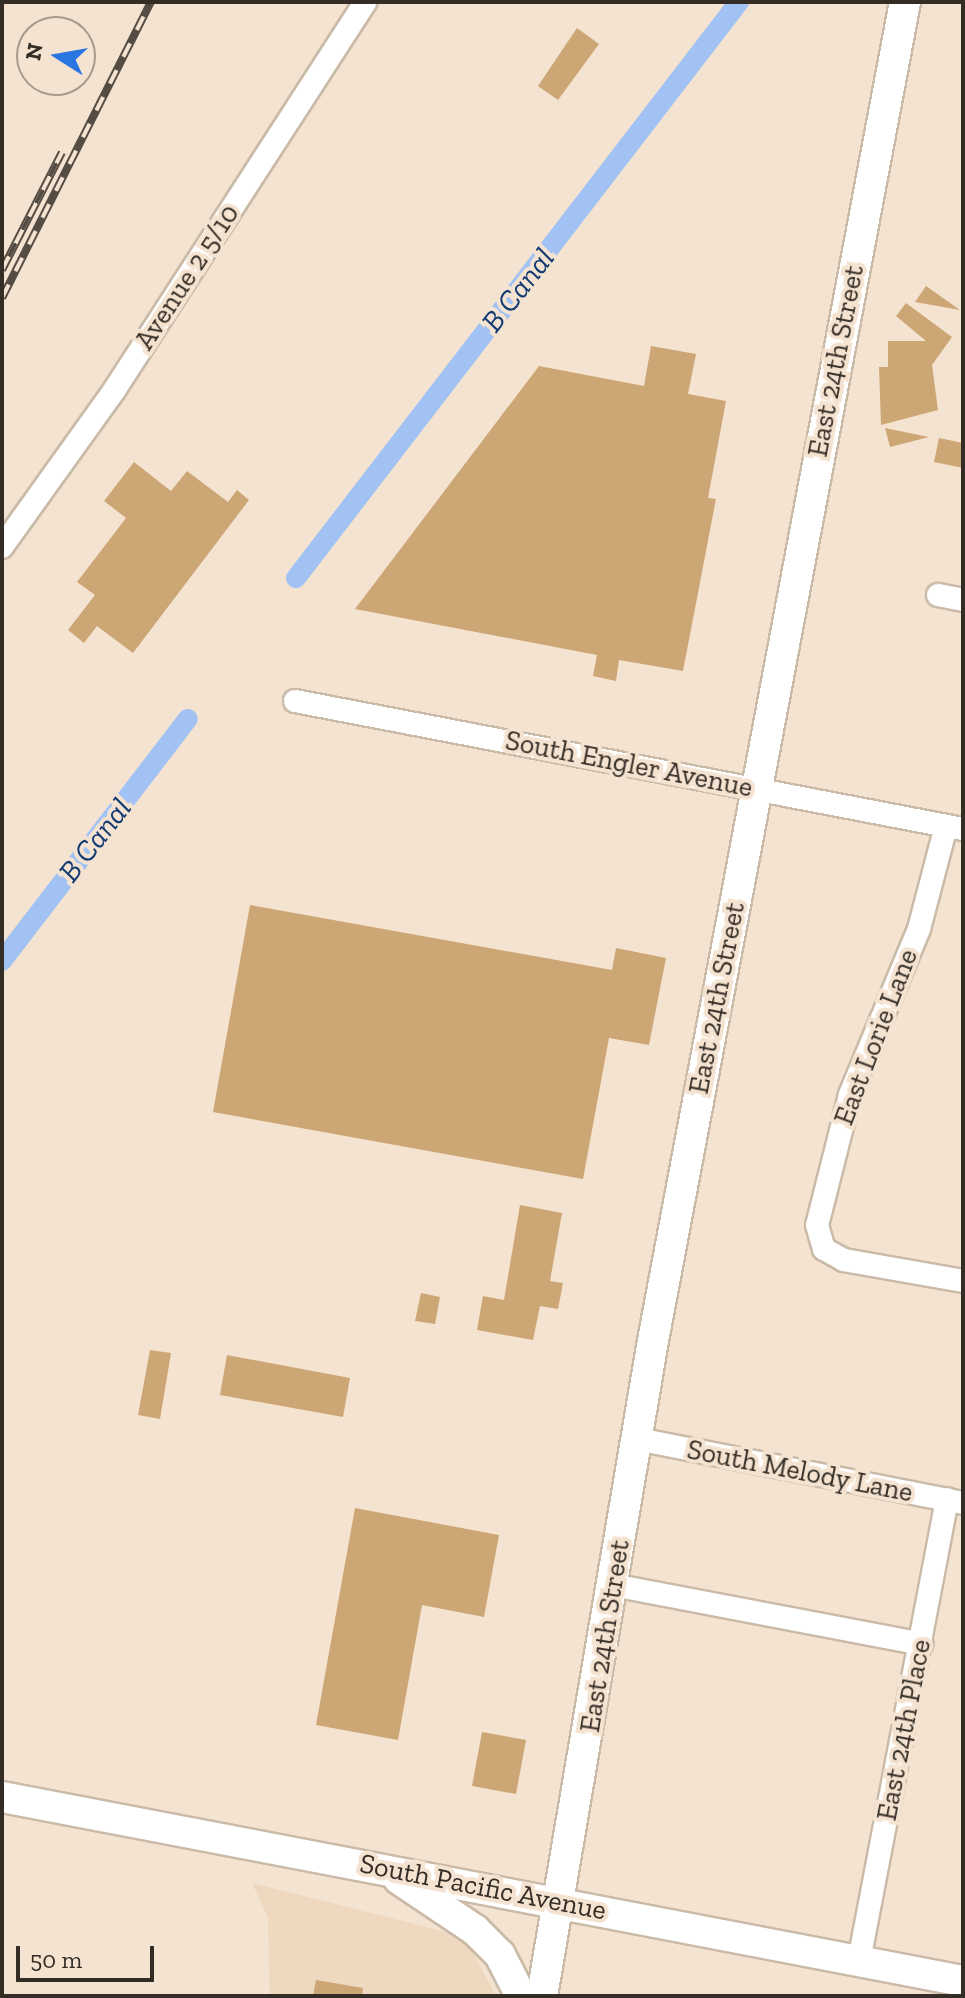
<!DOCTYPE html>
<html>
<head>
<meta charset="utf-8">
<style>
	body { margin:0 }
	#map { position:relative; width:965px; height:1998px; overflow:hidden; background:#f4e3d0; font-family:"Zilla Slab",serif }
	div>[style] { position:absolute }
	[style*='--x'] { left:calc(var(--x)*1px); top:calc(var(--y)*1px); width:calc(var(--w)*1px); rotate:calc(var(--a)*1deg) }
	.built>* { inset:0; background:#eed8bf }
	.canal>* { height:20px; margin:-10px; padding:0 10px; transform-origin:10px; border-radius:10px; background:#a1c2f3 }
	.building>* { inset:0; background:#cda675 }
	.roads { filter:drop-shadow(2px 0 #cabaa8) drop-shadow(-2px 0 #cabaa8) drop-shadow(0 2px #cabaa8) drop-shadow(0 -2px #cabaa8) }
	.minor>* { height:22px; margin:-11px; padding:0 11px; transform-origin:11px; border-radius:11px; background:#fff }
	.secondary>* { height:30px; margin:-15px; padding:0 15px; transform-origin:15px; border-radius:15px; background:#fff }
	.rail>* { height:8px; margin-top:-4px; transform-origin:0; background:repeating-linear-gradient(90deg,#f4e3d0 0 15px,#554d44 0 30px); box-sizing:border-box; border-block:2px solid #554d44 }
	span { translate:-50% -50%; white-space:nowrap; text-align:center; line-height:1.15; -webkit-text-stroke:8px #f4e3d0; paint-order:stroke }
	.street-label { font-size:28px; color:#332d26 }
	.water-label { font-size:30px; color:#123a73; font-style:italic }
	.frame { position:absolute; inset:0; border:4px solid #332d26; pointer-events:none }
	.north { position:absolute; left:16px; top:16px; width:80px; height:80px; box-sizing:border-box; background:#f4e3d0; border:2px solid #a79a8c; border-radius:50%; rotate:281deg; font-size:22px; font-weight:700; line-height:32px; text-align:center; color:#332d26 }
	.north::after { content:''; display:block; margin:auto; width:28px; height:36px; background:#2a75e1; clip-path:polygon(50% 0,100% 100%,50% 72%,0 100%) }
	.scale { position:absolute; left:16px; top:1946px; width:138px; height:36px; box-sizing:border-box; border:4px solid #332d26; border-top:0; padding-left:10px; font-size:24px; line-height:28px; white-space:nowrap; color:#332d26; -webkit-text-stroke:6px #f4e3d0; paint-order:stroke }
</style>
</head>
<body>
<div id="map">
	<div class="built">
		<i style="clip-path:polygon(252px 1883px,446px 1932px,469px 1945px,496px 1996px,270px 1996px,268px 1917px)"></i>
	</div>
	<div class="canal">
		<i style="--x:296;--y:578;--w:727;--a:-52.44"></i>
		<i style="--x:2;--y:961;--w:305;--a:-52.5"></i>
	</div>
	<div class="building">
		<i style="clip-path:polygon(577px 28px,599px 44px,558px 100px,538px 86px)"></i>
		<i style="clip-path:polygon(926px 286px,960px 310px,915px 302px)"></i>
		<i style="clip-path:polygon(906px 303px,952px 337px,932px 365px,938px 410px,881px 425px,879px 367px,888px 367px,888px 341px,926px 341px,896px 316px)"></i>
		<i style="clip-path:polygon(651px 346px,696px 354px,688px 394px,726px 401px,708px 498px,716px 499px,683px 671px,619px 660px,616px 681px,593px 676px,597px 655px,355px 609px,539px 366px,644px 386px)"></i>
		<i style="clip-path:polygon(885px 428px,929px 437px,890px 447px)"></i>
		<i style="clip-path:polygon(939px 438px,963px 443px,963px 468px,934px 462px)"></i>
		<i style="clip-path:polygon(134px 462px,171px 491px,187px 471px,228px 502px,237px 490px,249px 500px,133px 653px,97px 626px,84px 643px,68px 630px,95px 595px,77px 582px,126px 518px,104px 501px)"></i>
		<i style="clip-path:polygon(250px 905px,612px 970px,616px 948px,666px 958px,649px 1045px,609px 1038px,583px 1179px,213px 1112px)"></i>
		<i style="clip-path:polygon(520px 1205px,562px 1213px,550px 1281px,563px 1283px,558px 1309px,540px 1306px,533px 1340px,477px 1330px,483px 1296px,504px 1300px)"></i>
		<i style="clip-path:polygon(421px 1293px,440px 1297px,435px 1324px,415px 1321px)"></i>
		<i style="clip-path:polygon(150px 1350px,171px 1353px,160px 1419px,138px 1415px)"></i>
		<i style="clip-path:polygon(227px 1355px,350px 1378px,343px 1417px,220px 1395px)"></i>
		<i style="clip-path:polygon(355px 1508px,499px 1535px,484px 1617px,422px 1605px,398px 1740px,316px 1725px)"></i>
		<i style="clip-path:polygon(482px 1732px,526px 1740px,516px 1794px,472px 1786px)"></i>
		<i style="clip-path:polygon(316px 1980px,363px 1988px,362px 1996px,313px 1996px)"></i>
	</div>
	<div class="roads">
		<div class="minor">
			<i style="--x:2;--y:547;--w:194;--a:-54.4"></i>
			<i style="--x:115;--y:389;--w:461;--a:-57.1"></i>
			<i style="--x:938;--y:595;--w:25;--a:11"></i>
			<i style="--x:295;--y:701;--w:680;--a:10.85"></i>
			<i style="--x:946;--y:826;--w:106;--a:104.7"></i>
			<i style="--x:919;--y:929;--w:180;--a:112.6"></i>
			<i style="--x:850;--y:1095;--w:134;--a:104.2"></i>
			<i style="--x:817;--y:1225;--w:25;--a:74"></i>
			<i style="--x:824;--y:1249;--w:23;--a:29"></i>
			<i style="--x:844;--y:1260;--w:121;--a:10"></i>
			<i style="--x:637;--y:1439;--w:332;--a:11.1"></i>
			<i style="--x:613;--y:1585;--w:314;--a:10.8"></i>
			<i style="--x:859;--y:1961;--w:470;--a:-79.2"></i>
		</div>
		<div class="secondary">
			<i style="--x:2;--y:1797;--w:978;--a:10.84"></i>
			<i style="--x:399;--y:1879;--w:92;--a:33.9"></i>
			<i style="--x:475;--y:1930;--w:35;--a:45"></i>
			<i style="--x:500;--y:1955;--w:46;--a:62.9"></i>
			<i style="--x:542;--y:1996;--w:659;--a:-80.39"></i>
			<i style="--x:652;--y:1346;--w:1368;--a:-79.34"></i>
		</div>
	</div>
	<div class="rail">
		<i style="--x:2;--y:270;--w:132;--a:-63"></i>
		<i style="--x:2;--y:298;--w:331;--a:-63.3"></i>
	</div>
	<div class="street-label">
		<span style="left:187px;top:277px;rotate:-57deg">Avenue 2 5/10</span>
		<span style="left:836px;top:361px;rotate:-79deg">East 24th Street</span>
		<span style="left:629px;top:764px;rotate:11deg">South Engler Avenue</span>
		<span style="left:717px;top:998px;rotate:-79deg">East 24th Street</span>
		<span style="left:876px;top:1037px;rotate:-69deg">East Lorie Lane</span>
		<span style="left:800px;top:1471px;rotate:11deg">South Melody Lane</span>
		<span style="left:605px;top:1636px;rotate:-81deg">East 24th Street</span>
		<span style="left:904px;top:1730px;rotate:-79deg">East 24th Place</span>
		<span style="left:483px;top:1887px;rotate:11deg">South Pacific Avenue</span>
	</div>
	<div class="water-label">
		<span style="left:518px;top:290px;rotate:-52deg">B Canal</span>
		<span style="left:95px;top:840px;rotate:-52deg">B Canal</span>
	</div>
	<div class="frame"></div>
	<div class="north">N</div>
	<div class="scale">50 m</div>
</div>
</body>
</html>
